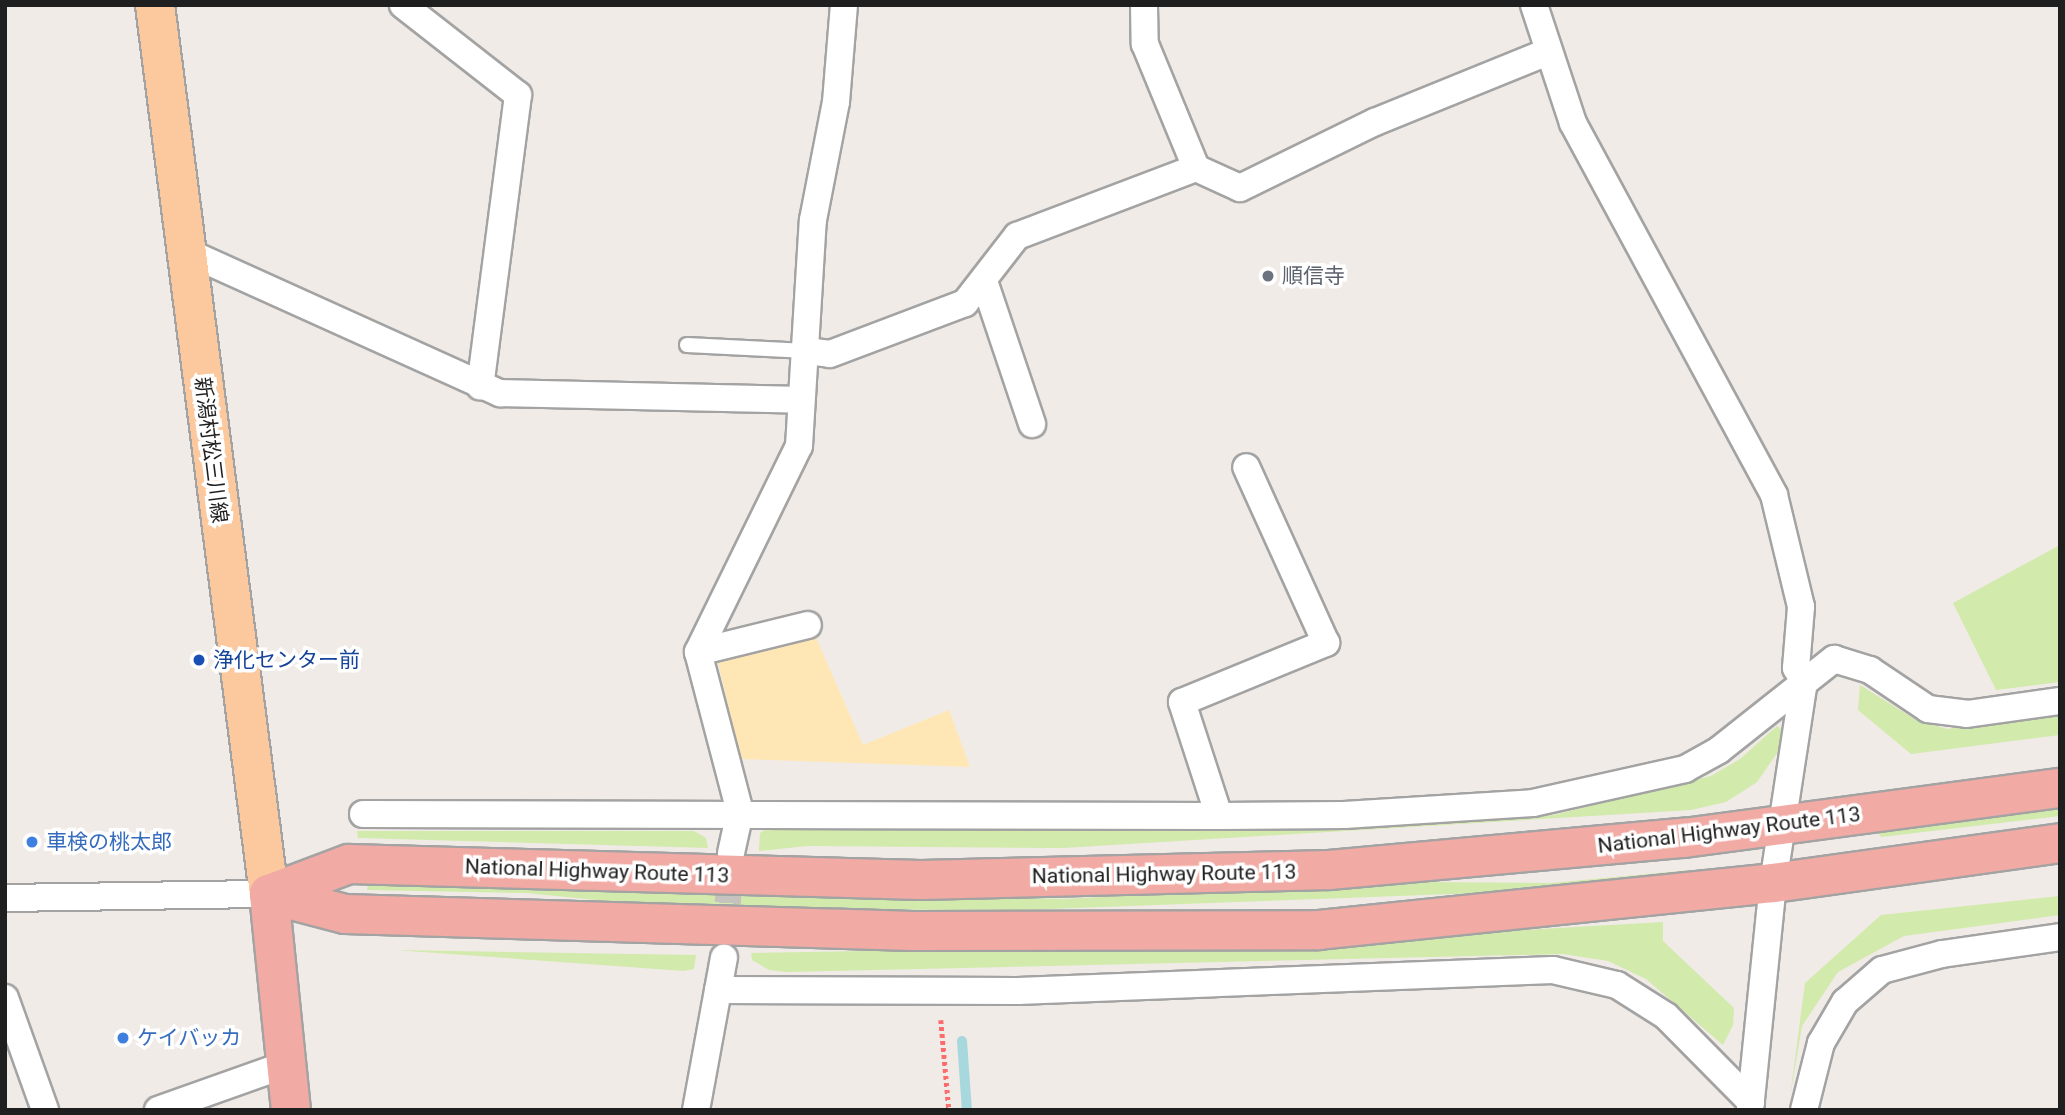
<!DOCTYPE html>
<html>
<head>
<meta charset="utf-8">
<style>
	body { margin:0 }
	#map { position:relative; width:2065px; height:1115px; overflow:hidden; background:#f0ebe6; font-family:Roboto,"Noto Sans JP",sans-serif }
	div>[style] { position:absolute }
	[style*='--x'] { left:calc(var(--x)*1px); top:calc(var(--y)*1px); width:calc(var(--w)*1px); rotate:calc(var(--a)*1deg) }
	.grass>* { inset:0; background:#d2eaab }
	.sand>* { inset:0; background:#ffe7b5 }
	.stream>* { height:10px; margin:-5px; padding:0 5px; transform-origin:5px; border-radius:5px; background:#a6d8de }
	.minor-tunnel>* { height:26px; margin-top:-13px; transform-origin:0; background:repeating-linear-gradient(90deg,#c6c2be 0 26px,transparent 0 39px) }
	.path>* { height:4.5px; margin-top:-2.25px; transform-origin:0; background:repeating-linear-gradient(90deg,#fb6c6f 0 3.5px,transparent 0 7px) }
	.roads { filter:drop-shadow(2px 0 #a3a3a3) drop-shadow(-2px 0 #a3a3a3) drop-shadow(0 2px #a3a3a3) drop-shadow(0 -2px #a3a3a3) }
	.service>* { height:14px; margin:-7px; padding:0 7px; transform-origin:7px; border-radius:7px; background:#fff }
	.minor>* { height:26px; margin:-13px; padding:0 13px; transform-origin:13px; border-radius:13px; background:#fff }
	.primary>* { height:38px; margin:-19px; padding:0 19px; transform-origin:19px; border-radius:19px; background:#fcc89e }
	.trunk>* { height:38px; margin:-19px; padding:0 19px; transform-origin:19px; border-radius:19px; background:#f2aaa4 }
	.dots>* { width:19px; height:19px; translate:-50% -50%; box-sizing:border-box; border:4px solid #fff; border-radius:50% }
	span { translate:-50% -50%; white-space:nowrap; text-align:center; line-height:1.15; -webkit-text-stroke:7px #fff; paint-order:stroke }
	.worship-label { font-size:21px; color:#5b616d }
	.left { translate:0 -50%; text-align:left }
	.street-label { font-size:21px; color:#1f1f1f }
	.transit-label { font-size:21px; color:#164399 }
	.shop-label { font-size:21px; color:#366cbe }
	.frame { position:absolute; inset:0; border:7px solid #1f1f1f; pointer-events:none }
</style>
</head>
<body>
<div id="map">
	<div class="grass">
		<i style="clip-path:polygon(2060px 545px,2060px 682px,1996px 690px,1953px 603px)"></i>
		<i style="clip-path:polygon(1860px 685px,1916px 720px,1947px 729px,2060px 714px,2060px 735px,1911px 754px,1858px 710px)"></i>
		<i style="clip-path:polygon(1777px 726px,1782px 730px,1782px 746px,1757px 782px,1726px 802px,1691px 810px,1063px 848px,807px 846px,759px 851px,760px 833px,776px 823px,1242px 831px,1554px 815px,1711px 776px,1740px 759px)"></i>
		<i style="clip-path:polygon(2060px 805px,2060px 816px,1881px 837px,1877px 831px)"></i>
		<i style="clip-path:polygon(694px 831px,706px 838px,708px 848px,358px 838px,357px 831px)"></i>
		<i style="clip-path:polygon(1691px 870px,1691px 875px,1557px 890px,1021px 910px,686px 909px,526px 893px,367px 890px,368px 884px,540px 886px,1062px 899px,1412px 882px,1551px 883px)"></i>
		<i style="clip-path:polygon(2060px 896px,2060px 915px,1904px 936px,1838px 972px,1802px 1026px,1790px 1097px,1805px 983px,1881px 915px)"></i>
		<i style="clip-path:polygon(1663px 922px,1663px 941px,1734px 1008px,1733px 1025px,1723px 1045px,1646px 979px,1608px 961px,1563px 954px,786px 972px,769px 970px,752px 960px,751px 953px,1284px 944px)"></i>
		<i style="clip-path:polygon(395px 950px,696px 955px,694px 969px,684px 971px)"></i>
	</div>
	<div class="sand">
		<i style="clip-path:polygon(814px 633px,863px 745px,949px 710px,970px 767px,740px 759px,717px 657px)"></i>
	</div>
	<div class="stream">
		<i style="--x:962;--y:1041;--w:69;--a:85.9"></i>
	</div>
	<div class="minor-tunnel">
		<i style="--x:725;--y:942;--w:84;--a:-85.9"></i>
	</div>
	<div class="path">
		<i style="--x:941;--y:1020;--w:90;--a:84.9"></i>
	</div>
	<div class="roads">
		<div class="service">
			<i style="--x:687;--y:345;--w:120;--a:2.9"></i>
		</div>
		<div class="minor">
			<i style="--x:403;--y:5;--w:146;--a:38"></i>
			<i style="--x:518;--y:95;--w:294;--a:97.4"></i>
			<i style="--x:1144;--y:5;--w:39;--a:89"></i>
			<i style="--x:1145;--y:44;--w:134;--a:67.6"></i>
			<i style="--x:1534;--y:5;--w:124;--a:71.7"></i>
			<i style="--x:1573;--y:123;--w:423;--a:61.6"></i>
			<i style="--x:1774;--y:495;--w:115;--a:76.4"></i>
			<i style="--x:1801;--y:607;--w:61;--a:94.7"></i>
			<i style="--x:1796;--y:668;--w:15;--a:58"></i>
			<i style="--x:1804;--y:681;--w:204;--a:98.7"></i>
			<i style="--x:1773;--y:883;--w:228;--a:95.8"></i>
			<i style="--x:185;--y:251;--w:346;--a:24.3"></i>
			<i style="--x:500;--y:393;--w:301;--a:1.3"></i>
			<i style="--x:984;--y:281;--w:151;--a:71.4"></i>
			<i style="--x:807;--y:351;--w:23;--a:7"></i>
			<i style="--x:830;--y:354;--w:144;--a:-20.7"></i>
			<i style="--x:965;--y:303;--w:85;--a:-52.2"></i>
			<i style="--x:1017;--y:236;--w:191;--a:-20.8"></i>
			<i style="--x:1196;--y:168;--w:48;--a:24.4"></i>
			<i style="--x:1240;--y:188;--w:150;--a:-26.1"></i>
			<i style="--x:1375;--y:122;--w:186;--a:-22.1"></i>
			<i style="--x:698;--y:652;--w:113;--a:-13.8"></i>
			<i style="--x:363;--y:814;--w:856;--a:0.13"></i>
			<i style="--x:1219;--y:816;--w:125;--a:-0.5"></i>
			<i style="--x:1344;--y:815;--w:189;--a:-3.6"></i>
			<i style="--x:1533;--y:803;--w:156;--a:-12.6"></i>
			<i style="--x:1685;--y:769;--w:39;--a:-29"></i>
			<i style="--x:1719;--y:750;--w:147;--a:-38.4"></i>
			<i style="--x:1834;--y:659;--w:38;--a:17"></i>
			<i style="--x:1870;--y:670;--w:70;--a:33.9"></i>
			<i style="--x:1928;--y:709;--w:39;--a:7"></i>
			<i style="--x:1967;--y:714;--w:94;--a:-8"></i>
			<i style="--x:1219;--y:816;--w:120;--a:-108"></i>
			<i style="--x:1182;--y:702;--w:156;--a:-22.3"></i>
			<i style="--x:1326;--y:643;--w:193;--a:-114.4"></i>
			<i style="--x:731;--y:853;--w:42;--a:-77.6"></i>
			<i style="--x:740;--y:812;--w:165;--a:-104.7"></i>
			<i style="--x:698;--y:652;--w:229;--a:-63.9"></i>
			<i style="--x:799;--y:446;--w:226;--a:-86.5"></i>
			<i style="--x:813;--y:220;--w:120;--a:-79"></i>
			<i style="--x:836;--y:102;--w:97;--a:-85.3"></i>
			<i style="--x:5;--y:898;--w:264;--a:-0.9"></i>
			<i style="--x:718;--y:990;--w:300;--a:0.2"></i>
			<i style="--x:1018;--y:991;--w:535;--a:-2.25"></i>
			<i style="--x:1553;--y:970;--w:66;--a:13.2"></i>
			<i style="--x:1617;--y:985;--w:58;--a:32.3"></i>
			<i style="--x:1666;--y:1016;--w:121;--a:45.3"></i>
			<i style="--x:5;--y:998;--w:119;--a:70.3"></i>
			<i style="--x:158;--y:1110;--w:137;--a:-19.6"></i>
			<i style="--x:696;--y:1110;--w:155;--a:-79.6"></i>
			<i style="--x:1804;--y:1110;--w:69;--a:-75.8"></i>
			<i style="--x:1821;--y:1043;--w:48;--a:-59.7"></i>
			<i style="--x:1845;--y:1002;--w:49;--a:-40.9"></i>
			<i style="--x:1882;--y:970;--w:62;--a:-14.9"></i>
			<i style="--x:1942;--y:954;--w:119;--a:-8.2"></i>
		</div>
		<div class="primary">
			<i style="--x:155;--y:5;--w:896;--a:82.69"></i>
		</div>
		<div class="trunk">
			<i style="--x:269;--y:894;--w:85;--a:-20.6"></i>
			<i style="--x:349;--y:864;--w:572;--a:1.6"></i>
			<i style="--x:921;--y:880;--w:408;--a:-1.4"></i>
			<i style="--x:1329;--y:870;--w:356;--a:-5.2"></i>
			<i style="--x:1684;--y:838;--w:379;--a:-7.6"></i>
			<i style="--x:269;--y:894;--w:79;--a:14.7"></i>
			<i style="--x:345;--y:914;--w:568;--a:1.71"></i>
			<i style="--x:913;--y:931;--w:406;--a:-0.1"></i>
			<i style="--x:1319;--y:930;--w:456;--a:-5.9"></i>
			<i style="--x:1773;--y:883;--w:290;--a:-7.9"></i>
			<i style="--x:269;--y:894;--w:217;--a:84.2"></i>
		</div>
	</div>
	<div class="dots">
		<i style="left:1268px;top:276px;background:#6b7280"></i>
		<i style="left:199px;top:660px;background:#1a4fb4"></i>
		<i style="left:32px;top:842px;background:#3f7fe0"></i>
		<i style="left:123px;top:1038px;background:#3f7fe0"></i>
	</div>
	<div class="worship-label">
		<span class="left" style="left:1282px;top:276px">順信寺</span>
	</div>
	<div class="street-label">
		<span style="left:211px;top:450px;rotate:83deg">新潟村松三川線</span>
		<span style="left:1729px;top:830px;rotate:-7deg">National Highway Route 113</span>
		<span style="left:597px;top:871px;rotate:2deg">National Highway Route 113</span>
		<span style="left:1164px;top:874px;rotate:-1deg">National Highway Route 113</span>
	</div>
	<div class="transit-label">
		<span class="left" style="left:213px;top:660px">浄化センター前</span>
	</div>
	<div class="shop-label">
		<span class="left" style="left:46px;top:842px">車検の桃太郎</span>
		<span class="left" style="left:137px;top:1038px">ケイバッカ</span>
	</div>
	<div class="frame"></div>
</div>
</body>
</html>
